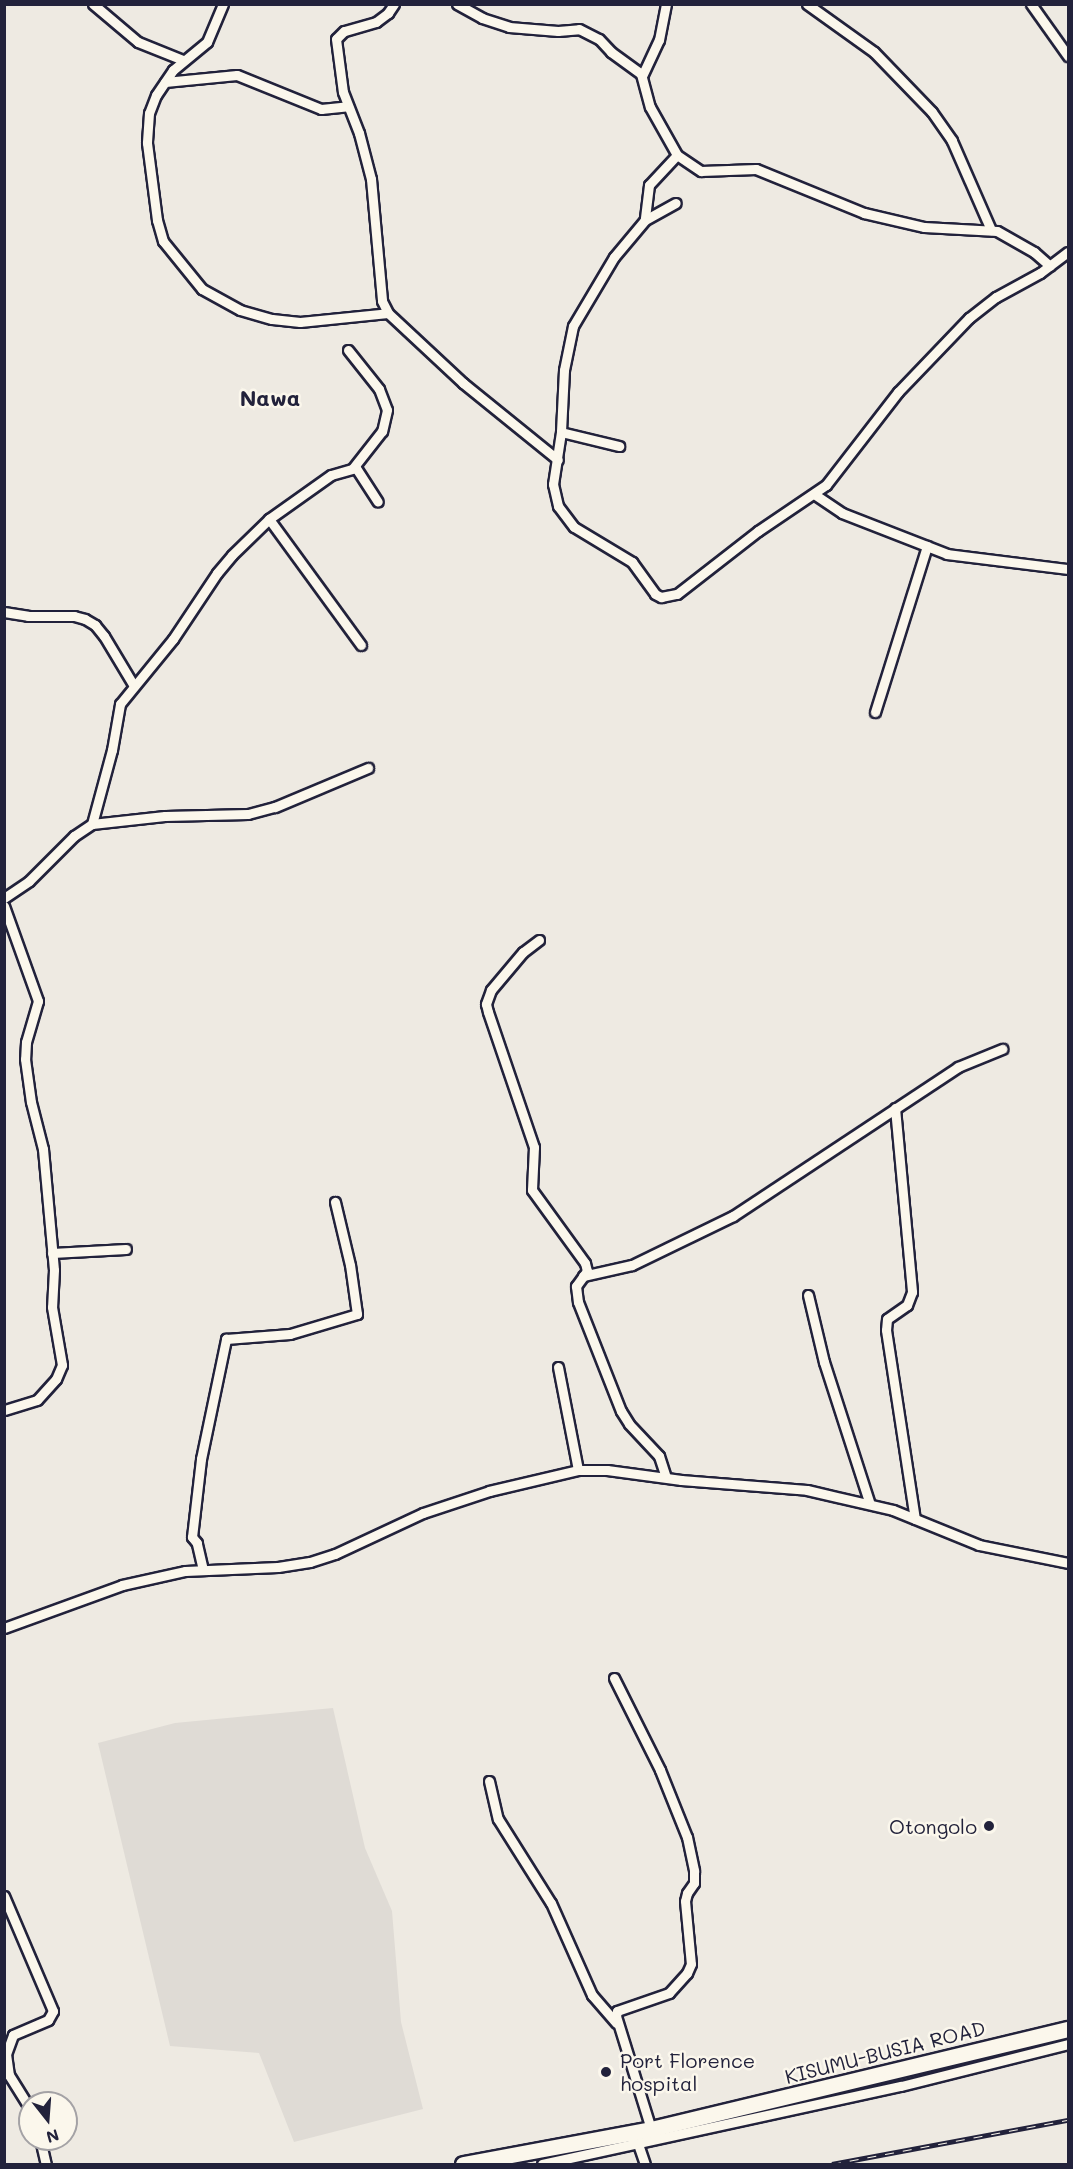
<!DOCTYPE html>
<html>
<head>
<meta charset="utf-8">
<style>
	body { margin:0 }
	#map { position:relative; width:1073px; height:2169px; overflow:hidden; background:#eeeae2; font-family:Mali,sans-serif }
	div>[style] { position:absolute }
	[style*='--x'] { left:calc(var(--x)*1px); top:calc(var(--y)*1px); width:calc(var(--w)*1px); rotate:calc(var(--a)*1deg) }
	.built>* { inset:0; background:#dfdbd5 }
	.roads { filter:drop-shadow(2px 0 #22223b) drop-shadow(-2px 0 #22223b) drop-shadow(0 2px #22223b) drop-shadow(0 -2px #22223b) }
	.minor>* { height:9px; margin:-4.5px; padding:0 4.5px; transform-origin:4.5px; border-radius:4.5px; background:#fbf7ec }
	.trunk>* { height:15px; margin:-7.5px; padding:0 7.5px; transform-origin:7.5px; border-radius:7.5px; background:#fbf7ec }
	.rail>* { height:5px; margin-top:-2.5px; transform-origin:0; background:repeating-linear-gradient(90deg,#fbf7ec 0 9px,#22223b 0 18px); box-sizing:border-box; border-block:2px solid #22223b }
	.dots>* { width:16px; height:16px; translate:-50% -50%; box-sizing:border-box; border:3px solid #fbf7ec; border-radius:50% }
	span { translate:-50% -50%; white-space:nowrap; text-align:center; line-height:1.15; -webkit-text-stroke:5px #fbf7ec; paint-order:stroke }
	.poi-label { font-size:20px; color:#22223b }
	.right { translate:-100% -50%; text-align:right }
	.left { translate:0 -50%; text-align:left }
	.street-label { font-size:20px; color:#22223b }
	.quarter-label { font-size:22px; color:#22223b; font-weight:700 }
	.frame { position:absolute; inset:0; border:6px solid #22223b; pointer-events:none }
	.north { position:absolute; left:18px; top:2091px; width:60px; height:60px; box-sizing:border-box; background:#fbf7ec; border:2px solid #a4a2a5; border-radius:50%; rotate:163deg; font-size:16px; font-weight:700; line-height:24px; text-align:center; color:#22223b }
	.north::after { content:''; display:block; margin:auto; width:21px; height:27px; background:#22223b; clip-path:polygon(50% 0,100% 100%,50% 72%,0 100%) }
</style>
</head>
<body>
<div id="map">
	<div class="built">
		<i style="clip-path:polygon(333px 1708px,365px 1848px,392px 1911px,401px 2022px,423px 2109px,294px 2142px,259px 2053px,170px 2046px,98px 1743px,175px 1723px)"></i>
	</div>
	<div class="roads">
		<div class="minor">
			<i style="--x:93;--y:4;--w:59;--a:40.2"></i>
			<i style="--x:138;--y:42;--w:48;--a:21.8"></i>
			<i style="--x:223;--y:4;--w:41;--a:112.8"></i>
			<i style="--x:207;--y:42;--w:44;--a:140.5"></i>
			<i style="--x:173;--y:70;--w:30;--a:124"></i>
			<i style="--x:156;--y:95;--w:19;--a:111"></i>
			<i style="--x:149;--y:113;--w:30;--a:94"></i>
			<i style="--x:147;--y:143;--w:78;--a:82.6"></i>
			<i style="--x:157;--y:220;--w:22;--a:74"></i>
			<i style="--x:163;--y:241;--w:62;--a:50.9"></i>
			<i style="--x:202;--y:289;--w:43;--a:28.9"></i>
			<i style="--x:240;--y:310;--w:33;--a:16"></i>
			<i style="--x:272;--y:319;--w:28;--a:6"></i>
			<i style="--x:300;--y:322;--w:88;--a:-5.8"></i>
			<i style="--x:394;--y:4;--w:11;--a:124"></i>
			<i style="--x:388;--y:13;--w:15;--a:143"></i>
			<i style="--x:376;--y:22;--w:33;--a:164"></i>
			<i style="--x:344;--y:31;--w:11;--a:135"></i>
			<i style="--x:336;--y:39;--w:53;--a:82.5"></i>
			<i style="--x:343;--y:92;--w:44;--a:68.7"></i>
			<i style="--x:359;--y:133;--w:48;--a:75.4"></i>
			<i style="--x:371;--y:179;--w:122;--a:84.8"></i>
			<i style="--x:382;--y:301;--w:13;--a:63"></i>
			<i style="--x:388;--y:313;--w:103;--a:43"></i>
			<i style="--x:463;--y:383;--w:122;--a:39"></i>
			<i style="--x:457;--y:4;--w:29;--a:29"></i>
			<i style="--x:482;--y:18;--w:28;--a:18"></i>
			<i style="--x:509;--y:27;--w:49;--a:4.7"></i>
			<i style="--x:558;--y:31;--w:21;--a:-5"></i>
			<i style="--x:579;--y:29;--w:22;--a:27"></i>
			<i style="--x:599;--y:39;--w:18;--a:47"></i>
			<i style="--x:611;--y:52;--w:37;--a:36"></i>
			<i style="--x:641;--y:74;--w:34;--a:75"></i>
			<i style="--x:650;--y:107;--w:55;--a:60.6"></i>
			<i style="--x:677;--y:155;--w:29;--a:34"></i>
			<i style="--x:701;--y:171;--w:55;--a:-2.1"></i>
			<i style="--x:756;--y:169;--w:117;--a:22.2"></i>
			<i style="--x:864;--y:213;--w:62;--a:13.1"></i>
			<i style="--x:924;--y:227;--w:73;--a:3.1"></i>
			<i style="--x:997;--y:231;--w:43;--a:29.6"></i>
			<i style="--x:1034;--y:252;--w:21;--a:41"></i>
			<i style="--x:807;--y:4;--w:82;--a:35.6"></i>
			<i style="--x:874;--y:52;--w:83;--a:46"></i>
			<i style="--x:932;--y:112;--w:35;--a:55"></i>
			<i style="--x:952;--y:141;--w:97;--a:66.3"></i>
			<i style="--x:1031;--y:4;--w:64;--a:54.6"></i>
			<i style="--x:642;--y:76;--w:40;--a:-65"></i>
			<i style="--x:659;--y:40;--w:37;--a:-79"></i>
			<i style="--x:165;--y:82;--w:72;--a:-5.6"></i>
			<i style="--x:237;--y:75;--w:91;--a:22"></i>
			<i style="--x:321;--y:109;--w:27;--a:-6"></i>
			<i style="--x:677;--y:155;--w:41;--a:133"></i>
			<i style="--x:649;--y:185;--w:35;--a:97"></i>
			<i style="--x:645;--y:220;--w:48;--a:130"></i>
			<i style="--x:614;--y:257;--w:80;--a:120.7"></i>
			<i style="--x:573;--y:326;--w:45;--a:101.6"></i>
			<i style="--x:564;--y:370;--w:62;--a:92.8"></i>
			<i style="--x:561;--y:432;--w:53;--a:98.7"></i>
			<i style="--x:553;--y:484;--w:23;--a:77"></i>
			<i style="--x:558;--y:506;--w:26;--a:53"></i>
			<i style="--x:574;--y:527;--w:68;--a:31.1"></i>
			<i style="--x:632;--y:562;--w:39;--a:54"></i>
			<i style="--x:655;--y:594;--w:7;--a:27"></i>
			<i style="--x:661;--y:597;--w:16;--a:-11"></i>
			<i style="--x:677;--y:594;--w:103;--a:-37.9"></i>
			<i style="--x:758;--y:531;--w:82;--a:-34.1"></i>
			<i style="--x:826;--y:485;--w:118;--a:-52.3"></i>
			<i style="--x:898;--y:392;--w:103;--a:-46.2"></i>
			<i style="--x:969;--y:318;--w:34;--a:-38"></i>
			<i style="--x:996;--y:297;--w:50;--a:-28.6"></i>
			<i style="--x:1040;--y:273;--w:35;--a:-37"></i>
			<i style="--x:645;--y:220;--w:35;--a:-29"></i>
			<i style="--x:348;--y:350;--w:50;--a:51.5"></i>
			<i style="--x:379;--y:389;--w:22;--a:69"></i>
			<i style="--x:387;--y:410;--w:22;--a:103"></i>
			<i style="--x:382;--y:431;--w:47;--a:128.1"></i>
			<i style="--x:561;--y:432;--w:60;--a:13.6"></i>
			<i style="--x:814;--y:494;--w:34;--a:34"></i>
			<i style="--x:842;--y:513;--w:113;--a:21.3"></i>
			<i style="--x:947;--y:554;--w:122;--a:7.1"></i>
			<i style="--x:269;--y:519;--w:156;--a:53.9"></i>
			<i style="--x:4;--y:612;--w:24;--a:9"></i>
			<i style="--x:28;--y:616;--w:46;--a:0"></i>
			<i style="--x:74;--y:616;--w:11;--a:15"></i>
			<i style="--x:85;--y:619;--w:12;--a:31"></i>
			<i style="--x:95;--y:625;--w:14;--a:51"></i>
			<i style="--x:104;--y:636;--w:58;--a:59"></i>
			<i style="--x:875;--y:712;--w:174;--a:-72.6"></i>
			<i style="--x:92;--y:824;--w:77;--a:-74.9"></i>
			<i style="--x:112;--y:750;--w:47;--a:-80.1"></i>
			<i style="--x:120;--y:704;--w:84;--a:-50.8"></i>
			<i style="--x:173;--y:639;--w:79;--a:-56.3"></i>
			<i style="--x:217;--y:573;--w:23;--a:-50"></i>
			<i style="--x:232;--y:555;--w:52;--a:-44.2"></i>
			<i style="--x:269;--y:519;--w:76;--a:-35.4"></i>
			<i style="--x:331;--y:475;--w:26;--a:-16"></i>
			<i style="--x:356;--y:468;--w:40;--a:57.1"></i>
			<i style="--x:4;--y:898;--w:30;--a:-34"></i>
			<i style="--x:29;--y:881;--w:64;--a:-45"></i>
			<i style="--x:74;--y:836;--w:22;--a:-34"></i>
			<i style="--x:92;--y:824;--w:73;--a:-6.3"></i>
			<i style="--x:165;--y:816;--w:83;--a:-1.4"></i>
			<i style="--x:248;--y:814;--w:28;--a:-15"></i>
			<i style="--x:275;--y:807;--w:101;--a:-22.8"></i>
			<i style="--x:4;--y:906;--w:101;--a:70.3"></i>
			<i style="--x:38;--y:1001;--w:43;--a:106.3"></i>
			<i style="--x:26;--y:1042;--w:17;--a:93"></i>
			<i style="--x:25;--y:1059;--w:43;--a:82.1"></i>
			<i style="--x:31;--y:1102;--w:49;--a:75.7"></i>
			<i style="--x:43;--y:1149;--w:121;--a:84.8"></i>
			<i style="--x:54;--y:1270;--w:37;--a:93"></i>
			<i style="--x:52;--y:1307;--w:59;--a:80.2"></i>
			<i style="--x:62;--y:1365;--w:15;--a:113"></i>
			<i style="--x:56;--y:1379;--w:28;--a:132"></i>
			<i style="--x:37;--y:1400;--w:34;--a:163"></i>
			<i style="--x:539;--y:940;--w:20;--a:143"></i>
			<i style="--x:523;--y:952;--w:50;--a:130.1"></i>
			<i style="--x:491;--y:990;--w:15;--a:110"></i>
			<i style="--x:486;--y:1004;--w:8;--a:76"></i>
			<i style="--x:488;--y:1012;--w:143;--a:71.2"></i>
			<i style="--x:534;--y:1147;--w:43;--a:92.7"></i>
			<i style="--x:532;--y:1190;--w:90;--a:54"></i>
			<i style="--x:585;--y:1263;--w:8;--a:76"></i>
			<i style="--x:587;--y:1271;--w:19;--a:126"></i>
			<i style="--x:576;--y:1286;--w:16;--a:83"></i>
			<i style="--x:578;--y:1302;--w:117;--a:68.5"></i>
			<i style="--x:621;--y:1411;--w:15;--a:58"></i>
			<i style="--x:629;--y:1424;--w:44;--a:46.8"></i>
			<i style="--x:659;--y:1456;--w:22;--a:72"></i>
			<i style="--x:895;--y:1108;--w:185;--a:84.7"></i>
			<i style="--x:912;--y:1292;--w:14;--a:111"></i>
			<i style="--x:907;--y:1305;--w:24;--a:145"></i>
			<i style="--x:887;--y:1319;--w:11;--a:95"></i>
			<i style="--x:886;--y:1330;--w:191;--a:81.3"></i>
			<i style="--x:52;--y:1253;--w:74;--a:-3.1"></i>
			<i style="--x:583;--y:1276;--w:50;--a:-12.7"></i>
			<i style="--x:632;--y:1265;--w:112;--a:-25.9"></i>
			<i style="--x:733;--y:1216;--w:270;--a:-33.5"></i>
			<i style="--x:958;--y:1067;--w:48;--a:-22.2"></i>
			<i style="--x:808;--y:1295;--w:69;--a:76.6"></i>
			<i style="--x:824;--y:1362;--w:149;--a:72.1"></i>
			<i style="--x:558;--y:1367;--w:105;--a:79"></i>
			<i style="--x:203;--y:1570;--w:28;--a:-103"></i>
			<i style="--x:197;--y:1543;--w:8;--a:-130"></i>
			<i style="--x:192;--y:1537;--w:79;--a:-83.4"></i>
			<i style="--x:201;--y:1459;--w:123;--a:-78.2"></i>
			<i style="--x:226;--y:1339;--w:64;--a:-4.5"></i>
			<i style="--x:290;--y:1334;--w:70;--a:-16.6"></i>
			<i style="--x:357;--y:1314;--w:49;--a:-98.1"></i>
			<i style="--x:350;--y:1265;--w:65;--a:-103.4"></i>
			<i style="--x:4;--y:1628;--w:126;--a:-20"></i>
			<i style="--x:122;--y:1585;--w:65;--a:-12.5"></i>
			<i style="--x:185;--y:1571;--w:93;--a:-2.5"></i>
			<i style="--x:278;--y:1567;--w:32;--a:-9"></i>
			<i style="--x:310;--y:1562;--w:26;--a:-18"></i>
			<i style="--x:335;--y:1554;--w:97;--a:-25"></i>
			<i style="--x:423;--y:1513;--w:70;--a:-18.4"></i>
			<i style="--x:489;--y:1491;--w:91;--a:-13.3"></i>
			<i style="--x:578;--y:1470;--w:29;--a:0"></i>
			<i style="--x:607;--y:1470;--w:75;--a:7.7"></i>
			<i style="--x:681;--y:1480;--w:126;--a:4.5"></i>
			<i style="--x:807;--y:1490;--w:88;--a:13.1"></i>
			<i style="--x:893;--y:1510;--w:93;--a:22.1"></i>
			<i style="--x:979;--y:1545;--w:91;--a:11.4"></i>
			<i style="--x:614;--y:1678;--w:103;--a:63.4"></i>
			<i style="--x:660;--y:1770;--w:72;--a:68.1"></i>
			<i style="--x:687;--y:1837;--w:35;--a:78"></i>
			<i style="--x:694;--y:1871;--w:12;--a:90"></i>
			<i style="--x:694;--y:1883;--w:12;--a:125"></i>
			<i style="--x:687;--y:1893;--w:8;--a:104"></i>
			<i style="--x:685;--y:1901;--w:63;--a:84.6"></i>
			<i style="--x:691;--y:1964;--w:10;--a:114"></i>
			<i style="--x:687;--y:1973;--w:27;--a:132"></i>
			<i style="--x:669;--y:1993;--w:55;--a:160.9"></i>
			<i style="--x:617;--y:2011;--w:5;--a:101"></i>
			<i style="--x:616;--y:2016;--w:118;--a:72.8"></i>
			<i style="--x:489;--y:1781;--w:39;--a:77"></i>
			<i style="--x:498;--y:1819;--w:99;--a:57.8"></i>
			<i style="--x:551;--y:1903;--w:101;--a:66"></i>
			<i style="--x:592;--y:1995;--w:37;--a:49"></i>
			<i style="--x:4;--y:1896;--w:125;--a:66.9"></i>
			<i style="--x:53;--y:2011;--w:10;--a:119"></i>
			<i style="--x:48;--y:2020;--w:38;--a:157"></i>
			<i style="--x:13;--y:2035;--w:20;--a:110"></i>
			<i style="--x:6;--y:2054;--w:21;--a:82"></i>
			<i style="--x:9;--y:2075;--w:39;--a:58"></i>
			<i style="--x:40;--y:2139;--w:26;--a:77"></i>
			<i style="--x:633;--y:2142;--w:5;--a:22"></i>
			<i style="--x:638;--y:2144;--w:21;--a:71"></i>
			<i style="--x:542;--y:2164;--w:367;--a:-12.3"></i>
			<i style="--x:901;--y:2086;--w:172;--a:-14.1"></i>
		</div>
		<div class="trunk">
			<i style="--x:463;--y:2164;--w:191;--a:-10.5"></i>
			<i style="--x:651;--y:2129;--w:429;--a:-13.5"></i>
		</div>
	</div>
	<div class="rail">
		<i style="--x:832;--y:2164;--w:240;--a:-10.6"></i>
	</div>
	<div class="dots">
		<i style="left:989px;top:1826px;background:#22223b"></i>
		<i style="left:606px;top:2072px;background:#22223b"></i>
	</div>
	<div class="poi-label">
		<span class="right" style="left:977px;top:1826px">Otongolo</span>
		<span class="left" style="left:620px;top:2072px">Port Florence<br>hospital</span>
	</div>
	<div class="street-label">
		<span style="left:885px;top:2052px;rotate:-14deg">KISUMU-BUSIA ROAD</span>
	</div>
	<div class="quarter-label">
		<span style="left:270px;top:398px">Nawa</span>
	</div>
	<div class="frame"></div>
	<div class="north">N</div>
</div>
</body>
</html>
